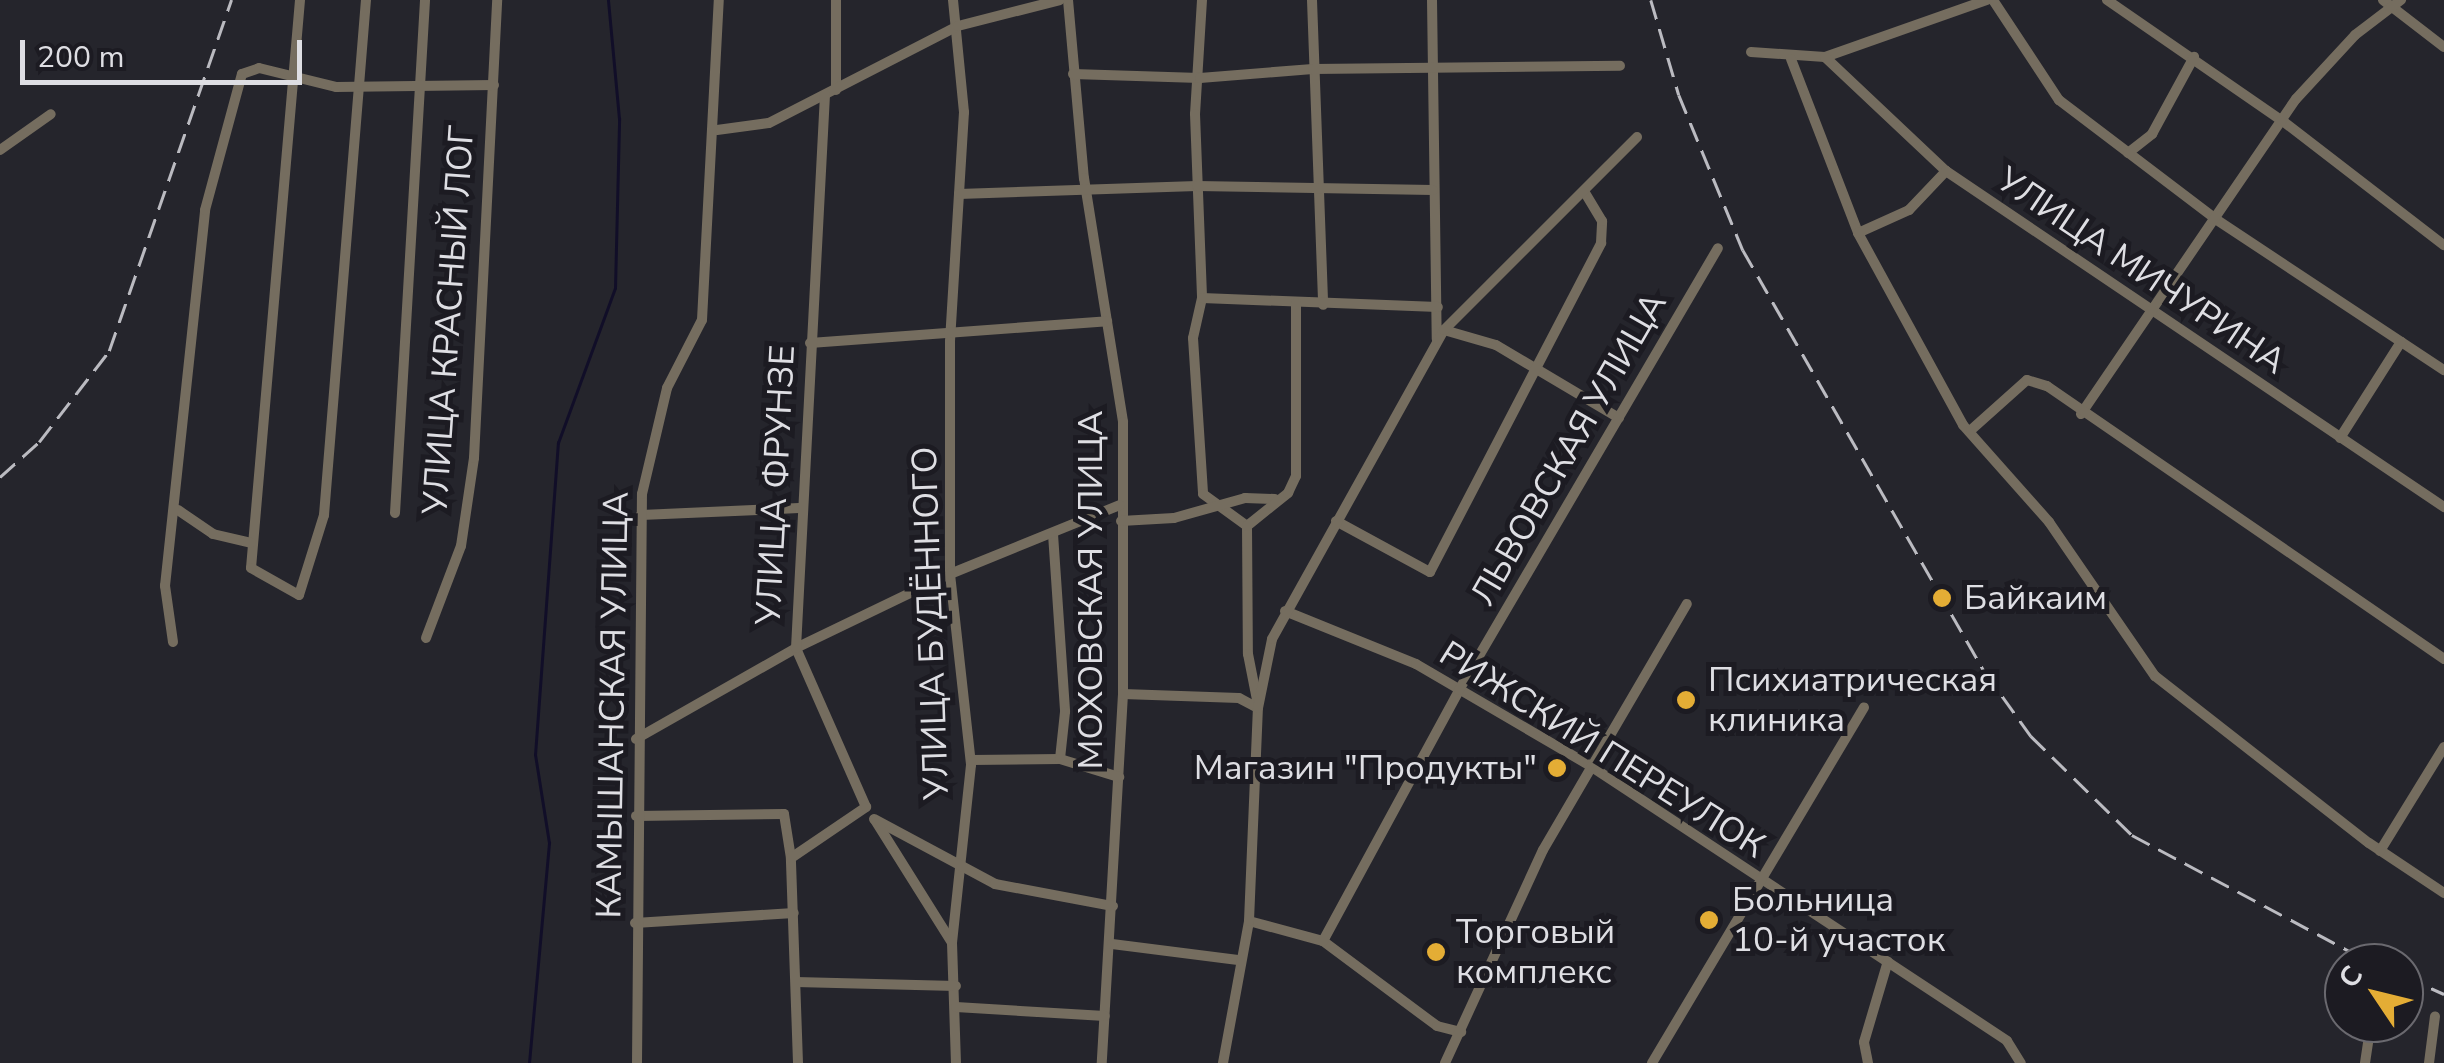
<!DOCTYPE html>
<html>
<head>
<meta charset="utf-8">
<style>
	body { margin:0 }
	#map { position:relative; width:2444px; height:1063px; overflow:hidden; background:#25252c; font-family:"Nunito Sans",sans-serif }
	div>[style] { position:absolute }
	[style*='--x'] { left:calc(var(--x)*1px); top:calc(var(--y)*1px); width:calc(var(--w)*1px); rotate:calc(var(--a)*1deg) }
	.stream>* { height:2.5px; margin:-1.25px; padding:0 1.25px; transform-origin:1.25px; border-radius:1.25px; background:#110e28 }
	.minor>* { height:10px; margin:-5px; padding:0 5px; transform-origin:5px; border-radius:5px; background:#756d5f }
	.rail>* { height:2.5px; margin-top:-1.25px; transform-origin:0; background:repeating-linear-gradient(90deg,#bbbbc1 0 20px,transparent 0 30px) }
	.dots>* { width:28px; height:28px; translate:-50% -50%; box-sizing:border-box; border:5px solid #1c1b22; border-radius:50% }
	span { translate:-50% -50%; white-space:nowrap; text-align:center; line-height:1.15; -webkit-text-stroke:10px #1c1b22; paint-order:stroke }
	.street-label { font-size:35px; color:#dedee3 }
	.poi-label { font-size:35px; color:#dedee3 }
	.left { translate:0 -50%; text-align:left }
	.right { translate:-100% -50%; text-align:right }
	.north { position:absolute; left:2324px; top:943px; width:100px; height:100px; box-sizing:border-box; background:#1c1b22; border:2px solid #6a696f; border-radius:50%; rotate:305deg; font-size:28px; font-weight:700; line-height:40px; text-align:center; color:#dedee3 }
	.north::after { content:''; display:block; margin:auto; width:35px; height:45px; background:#e4ad35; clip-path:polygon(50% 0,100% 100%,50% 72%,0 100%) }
	.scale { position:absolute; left:20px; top:40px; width:282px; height:45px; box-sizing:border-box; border:5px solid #dedee3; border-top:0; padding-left:12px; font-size:30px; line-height:35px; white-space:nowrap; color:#dedee3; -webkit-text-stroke:8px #1c1b22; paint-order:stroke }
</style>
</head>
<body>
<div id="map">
	<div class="stream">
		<i style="--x:529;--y:1063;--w:221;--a:-84.8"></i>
		<i style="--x:549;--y:843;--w:89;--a:-99"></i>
		<i style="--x:535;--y:755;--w:313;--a:-85.8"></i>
		<i style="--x:558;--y:443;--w:165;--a:-69.8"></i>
		<i style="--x:615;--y:288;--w:169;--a:-88.6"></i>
		<i style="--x:619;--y:119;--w:120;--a:-95.3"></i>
	</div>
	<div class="minor">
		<i style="--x:300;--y:0;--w:570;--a:94.93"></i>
		<i style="--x:251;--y:568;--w:55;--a:29.4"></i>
		<i style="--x:299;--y:595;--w:84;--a:-72.6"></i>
		<i style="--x:324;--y:515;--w:517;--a:-85.34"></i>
		<i style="--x:836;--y:0;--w:90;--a:90"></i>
		<i style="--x:953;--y:0;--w:113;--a:84.4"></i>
		<i style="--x:964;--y:112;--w:230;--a:93.5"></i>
		<i style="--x:950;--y:342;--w:232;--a:90"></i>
		<i style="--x:950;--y:574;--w:192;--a:83.7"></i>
		<i style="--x:971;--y:765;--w:179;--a:96.1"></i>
		<i style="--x:952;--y:943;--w:120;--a:88.1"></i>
		<i style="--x:1068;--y:0;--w:179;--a:84.9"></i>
		<i style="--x:1084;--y:178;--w:247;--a:80.9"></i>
		<i style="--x:1123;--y:422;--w:272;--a:90"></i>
		<i style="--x:1123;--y:694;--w:370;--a:93.3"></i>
		<i style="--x:1202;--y:0;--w:114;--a:93.5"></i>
		<i style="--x:1195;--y:114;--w:184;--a:87.8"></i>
		<i style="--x:1202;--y:298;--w:41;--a:102.7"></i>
		<i style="--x:1193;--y:338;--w:156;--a:86.3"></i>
		<i style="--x:1203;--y:494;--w:54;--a:36"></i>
		<i style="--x:1247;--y:526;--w:128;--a:89.6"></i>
		<i style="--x:1248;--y:654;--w:47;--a:78.9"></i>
		<i style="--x:1312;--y:0;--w:305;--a:87.9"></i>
		<i style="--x:1432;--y:0;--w:339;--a:89.2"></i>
		<i style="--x:1993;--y:0;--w:120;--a:56.6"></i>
		<i style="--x:2059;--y:100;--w:198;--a:37.2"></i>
		<i style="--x:2217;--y:220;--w:272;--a:33.5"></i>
		<i style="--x:2107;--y:0;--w:215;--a:34.6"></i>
		<i style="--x:2284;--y:122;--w:202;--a:37.6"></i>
		<i style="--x:2383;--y:0;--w:77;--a:37.6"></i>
		<i style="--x:1751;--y:52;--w:74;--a:3.9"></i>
		<i style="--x:1825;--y:57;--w:172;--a:-19.4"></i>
		<i style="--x:1825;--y:57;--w:166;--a:43.3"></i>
		<i style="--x:1946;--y:171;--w:601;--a:34.01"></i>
		<i style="--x:1791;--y:59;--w:186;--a:68.9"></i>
		<i style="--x:1858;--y:233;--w:219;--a:61.3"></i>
		<i style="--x:1963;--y:425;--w:130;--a:48.4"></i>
		<i style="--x:2049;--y:522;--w:187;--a:55.5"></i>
		<i style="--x:2155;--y:676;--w:271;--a:38"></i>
		<i style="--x:2369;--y:843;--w:90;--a:33.7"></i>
		<i style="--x:1073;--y:74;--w:127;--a:1.8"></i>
		<i style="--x:1200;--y:78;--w:113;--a:-4.6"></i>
		<i style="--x:1313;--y:69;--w:307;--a:-0.6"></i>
		<i style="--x:717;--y:130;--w:52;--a:-7.7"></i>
		<i style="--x:769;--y:123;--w:212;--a:-27.2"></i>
		<i style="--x:958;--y:26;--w:105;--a:-14.3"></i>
		<i style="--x:0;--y:150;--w:62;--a:-35.2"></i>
		<i style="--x:2128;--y:153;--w:31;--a:-38"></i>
		<i style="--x:2152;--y:134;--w:88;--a:-61.4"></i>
		<i style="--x:959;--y:194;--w:238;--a:-1.9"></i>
		<i style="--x:1197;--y:186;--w:236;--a:1"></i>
		<i style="--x:1858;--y:233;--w:56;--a:-24.3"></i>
		<i style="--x:1909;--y:210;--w:54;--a:-46.5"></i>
		<i style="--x:1202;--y:298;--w:236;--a:2.2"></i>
		<i style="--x:1444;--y:330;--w:54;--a:16.1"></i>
		<i style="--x:1496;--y:345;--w:143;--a:30.7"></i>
		<i style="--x:810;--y:343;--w:298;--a:-4.2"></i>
		<i style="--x:2081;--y:414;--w:381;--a:-55.7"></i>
		<i style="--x:2296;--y:99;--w:87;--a:-47.3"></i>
		<i style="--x:2355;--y:35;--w:58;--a:-37.3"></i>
		<i style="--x:1971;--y:430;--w:75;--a:-41.8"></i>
		<i style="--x:2027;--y:380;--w:21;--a:17"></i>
		<i style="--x:2047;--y:386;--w:482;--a:34.5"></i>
		<i style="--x:2340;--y:438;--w:114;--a:-57.6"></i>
		<i style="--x:178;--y:510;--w:42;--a:34.4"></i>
		<i style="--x:213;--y:534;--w:39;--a:13"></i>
		<i style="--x:395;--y:513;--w:514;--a:-86.65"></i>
		<i style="--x:641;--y:515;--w:158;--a:-2.5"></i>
		<i style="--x:1121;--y:521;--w:53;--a:-3.2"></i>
		<i style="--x:1174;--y:518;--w:74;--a:-15.7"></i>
		<i style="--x:1245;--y:498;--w:30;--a:2"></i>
		<i style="--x:1336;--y:521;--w:107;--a:28.5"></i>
		<i style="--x:1430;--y:572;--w:371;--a:-62.5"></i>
		<i style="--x:1601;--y:243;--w:22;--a:-87"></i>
		<i style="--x:1602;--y:221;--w:33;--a:-121"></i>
		<i style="--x:1247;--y:526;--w:53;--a:-38.8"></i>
		<i style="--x:1288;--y:493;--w:19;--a:-65"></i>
		<i style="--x:1296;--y:476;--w:173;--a:-90"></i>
		<i style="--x:1053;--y:534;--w:178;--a:86.1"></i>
		<i style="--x:1065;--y:712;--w:47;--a:96.1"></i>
		<i style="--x:1285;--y:611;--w:141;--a:22"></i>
		<i style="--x:1416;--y:664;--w:204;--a:30.3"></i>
		<i style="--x:1592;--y:767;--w:497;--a:33.4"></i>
		<i style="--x:2007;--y:1041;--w:26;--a:58"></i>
		<i style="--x:426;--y:638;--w:98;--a:-69.2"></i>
		<i style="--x:461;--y:546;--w:89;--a:-81.6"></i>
		<i style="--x:474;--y:458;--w:459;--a:-87.1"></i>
		<i style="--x:173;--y:642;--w:57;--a:-98.1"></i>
		<i style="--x:165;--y:586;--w:378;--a:-83.9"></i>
		<i style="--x:205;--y:210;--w:141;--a:-74.8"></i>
		<i style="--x:242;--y:74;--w:18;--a:-19"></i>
		<i style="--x:259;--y:68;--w:79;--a:13.9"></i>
		<i style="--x:336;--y:87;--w:158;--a:-0.7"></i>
		<i style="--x:1123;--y:694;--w:116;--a:2"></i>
		<i style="--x:1239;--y:698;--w:21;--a:28"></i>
		<i style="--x:636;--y:739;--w:184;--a:-29.6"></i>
		<i style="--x:796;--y:648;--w:171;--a:-25.7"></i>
		<i style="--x:950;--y:574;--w:183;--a:-22.1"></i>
		<i style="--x:971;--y:760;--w:89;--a:-0.6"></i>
		<i style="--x:1060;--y:759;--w:62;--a:17"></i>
		<i style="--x:636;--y:816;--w:148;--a:-0.8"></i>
		<i style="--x:784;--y:814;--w:45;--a:81"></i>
		<i style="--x:874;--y:819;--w:137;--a:28.2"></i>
		<i style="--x:995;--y:884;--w:120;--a:10.6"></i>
		<i style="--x:875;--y:820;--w:143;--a:57.9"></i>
		<i style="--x:2380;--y:851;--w:122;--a:-58.4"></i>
		<i style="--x:1249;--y:921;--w:77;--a:15.1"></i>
		<i style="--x:1323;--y:941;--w:142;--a:36.7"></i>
		<i style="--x:1437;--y:1026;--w:25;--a:14"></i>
		<i style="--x:635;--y:923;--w:159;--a:-3.6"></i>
		<i style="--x:1323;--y:941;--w:285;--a:-61.5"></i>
		<i style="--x:1459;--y:690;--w:512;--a:-59.63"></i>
		<i style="--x:1112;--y:944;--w:127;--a:7.2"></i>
		<i style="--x:796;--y:982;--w:160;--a:1.4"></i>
		<i style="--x:956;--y:1007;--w:149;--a:3.5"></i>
		<i style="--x:637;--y:1063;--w:569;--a:-89.5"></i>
		<i style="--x:642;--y:494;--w:109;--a:-76.7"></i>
		<i style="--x:667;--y:388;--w:76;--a:-62.8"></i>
		<i style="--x:702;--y:320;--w:320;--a:-87"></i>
		<i style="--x:798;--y:1063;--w:205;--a:-92"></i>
		<i style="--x:791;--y:858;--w:91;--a:-34.2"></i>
		<i style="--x:866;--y:807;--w:174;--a:-113.8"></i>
		<i style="--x:796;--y:648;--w:554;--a:-87"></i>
		<i style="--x:1223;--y:1063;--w:144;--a:-79.6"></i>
		<i style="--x:1249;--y:921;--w:213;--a:-87.6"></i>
		<i style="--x:1258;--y:708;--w:70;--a:-78.5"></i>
		<i style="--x:1272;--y:639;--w:354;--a:-60.9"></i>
		<i style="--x:1444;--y:330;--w:273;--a:-45"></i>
		<i style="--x:1445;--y:1063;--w:234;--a:-65.3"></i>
		<i style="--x:1543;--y:850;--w:285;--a:-59.7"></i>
		<i style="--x:1652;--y:1063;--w:414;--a:-59.2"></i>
		<i style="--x:1868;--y:1063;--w:21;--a:-101"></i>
		<i style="--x:1864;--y:1042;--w:84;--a:-73.5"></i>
		<i style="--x:2365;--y:1063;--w:40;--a:-81.5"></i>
		<i style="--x:2429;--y:1063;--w:47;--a:-82.7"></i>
	</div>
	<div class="rail">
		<i style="--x:1651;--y:0;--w:99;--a:73.6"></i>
		<i style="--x:1679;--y:95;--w:168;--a:67.6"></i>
		<i style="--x:1743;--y:250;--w:486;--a:60.2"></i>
		<i style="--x:1985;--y:672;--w:79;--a:54.3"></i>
		<i style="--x:2031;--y:736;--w:141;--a:44.4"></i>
		<i style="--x:2132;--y:835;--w:272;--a:28.1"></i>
		<i style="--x:0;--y:477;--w:52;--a:-41.9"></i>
		<i style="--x:39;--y:442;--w:115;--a:-52.4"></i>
		<i style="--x:109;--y:351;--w:372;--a:-70.8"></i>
		<i style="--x:2404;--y:976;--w:44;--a:24.2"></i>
	</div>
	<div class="dots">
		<i style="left:1942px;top:598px;background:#e4ad35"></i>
		<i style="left:1686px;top:700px;background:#e4ad35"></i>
		<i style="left:1557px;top:768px;background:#e4ad35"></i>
		<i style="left:1709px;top:920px;background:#e4ad35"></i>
		<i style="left:1436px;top:952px;background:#e4ad35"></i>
	</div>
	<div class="street-label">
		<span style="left:2141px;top:271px;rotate:34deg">УЛИЦА МИЧУРИНА</span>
		<span style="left:449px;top:320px;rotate:-86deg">УЛИЦА КРАСНЫЙ ЛОГ</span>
		<span style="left:1569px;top:449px;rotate:-60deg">ЛЬВОВСКАЯ УЛИЦА</span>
		<span style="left:776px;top:485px;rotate:-87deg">УЛИЦА ФРУНЗЕ</span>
		<span style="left:1091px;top:590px;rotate:-90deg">МОХОВСКАЯ УЛИЦА</span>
		<span style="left:931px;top:623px;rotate:-92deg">УЛИЦА БУДЁННОГО</span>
		<span style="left:613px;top:705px;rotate:-89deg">КАМЫШАНСКАЯ УЛИЦА</span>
		<span style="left:1602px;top:750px;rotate:32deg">РИЖСКИЙ ПЕРЕУЛОК</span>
	</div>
	<div class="poi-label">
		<span class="left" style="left:1964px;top:598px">Байкаим</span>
		<span class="left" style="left:1708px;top:700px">Психиатрическая<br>клиника</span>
		<span class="right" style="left:1537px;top:768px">Магазин "Продукты"</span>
		<span class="left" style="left:1732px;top:920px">Больница<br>10-й участок</span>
		<span class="left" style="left:1456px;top:952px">Торговый<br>комплекс</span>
	</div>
	<div class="north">С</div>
	<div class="scale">200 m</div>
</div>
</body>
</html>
